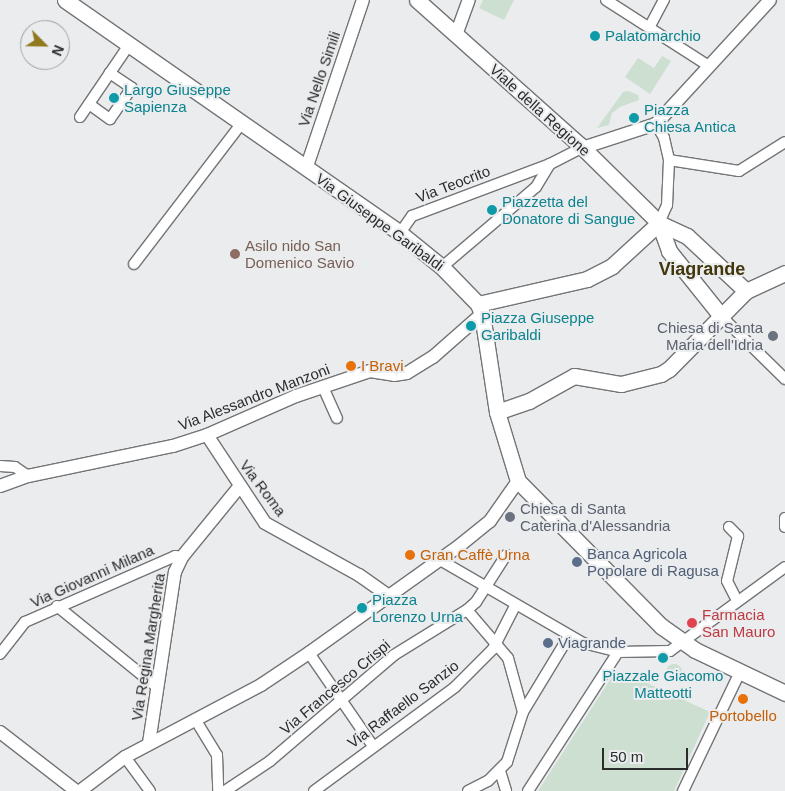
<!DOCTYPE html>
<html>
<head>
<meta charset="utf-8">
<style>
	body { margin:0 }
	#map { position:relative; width:785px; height:791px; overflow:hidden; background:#eaecee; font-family:Helvetica,sans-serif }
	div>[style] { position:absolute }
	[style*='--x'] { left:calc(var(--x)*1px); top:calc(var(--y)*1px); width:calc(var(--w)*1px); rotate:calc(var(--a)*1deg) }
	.green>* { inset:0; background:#cddfd1 }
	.round { border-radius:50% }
	.roads { filter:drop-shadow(1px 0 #737476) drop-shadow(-1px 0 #737476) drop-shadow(0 1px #737476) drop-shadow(0 -1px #737476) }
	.minor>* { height:10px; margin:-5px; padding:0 5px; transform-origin:5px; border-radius:5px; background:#fff }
	.tertiary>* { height:12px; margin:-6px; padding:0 6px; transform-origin:6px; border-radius:6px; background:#fff }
	.secondary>* { height:15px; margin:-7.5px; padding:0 7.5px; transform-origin:7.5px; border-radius:7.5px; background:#fff }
	.dots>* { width:14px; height:14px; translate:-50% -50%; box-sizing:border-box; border:2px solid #eaecee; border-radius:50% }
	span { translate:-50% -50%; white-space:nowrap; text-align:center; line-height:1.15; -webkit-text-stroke:4px #eaecee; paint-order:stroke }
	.culture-label { font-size:15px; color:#0d838f }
	.left { translate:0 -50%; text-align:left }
	.street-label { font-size:15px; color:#2a2b2b }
	.education-label { font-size:15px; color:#785e54 }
	.worship-label { font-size:15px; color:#5b616d }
	.right { translate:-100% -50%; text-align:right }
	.food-label { font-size:15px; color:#c56008 }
	.service-label { font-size:15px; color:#4e5e75 }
	.health-label { font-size:15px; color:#be3a42 }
	.quarter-label { font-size:18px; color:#41360c; font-weight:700 }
	.north { position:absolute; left:20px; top:20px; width:50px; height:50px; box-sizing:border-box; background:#eaecee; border:1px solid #9d9fa0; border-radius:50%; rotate:113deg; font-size:14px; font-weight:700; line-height:20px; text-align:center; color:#2a2b2b }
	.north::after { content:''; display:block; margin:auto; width:18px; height:22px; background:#917920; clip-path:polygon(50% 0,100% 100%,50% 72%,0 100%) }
	.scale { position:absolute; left:602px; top:748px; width:86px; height:22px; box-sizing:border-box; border:2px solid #2a2b2b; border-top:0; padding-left:6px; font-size:15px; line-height:18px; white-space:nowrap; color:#2a2b2b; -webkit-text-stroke:4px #eaecee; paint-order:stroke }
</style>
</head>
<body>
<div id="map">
	<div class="green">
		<i style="clip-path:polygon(483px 0,514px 0,504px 20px,479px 8px)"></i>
		<i style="clip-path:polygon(662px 56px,671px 61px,650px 94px,625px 77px,638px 58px,654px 68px)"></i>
		<i style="clip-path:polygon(628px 91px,638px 95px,639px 100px,620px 107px,612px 113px,609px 125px,597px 128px,623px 92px)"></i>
		<i class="round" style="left:666px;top:664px;width:16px;height:16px"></i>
		<i style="clip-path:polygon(615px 672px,623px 672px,710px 712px,674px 791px,538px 791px)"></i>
	</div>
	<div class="roads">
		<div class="minor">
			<i style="--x:606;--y:0;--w:122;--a:32.7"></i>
			<i style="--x:650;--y:26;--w:30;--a:-62"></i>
			<i style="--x:89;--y:104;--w:26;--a:36"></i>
			<i style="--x:110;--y:119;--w:38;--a:-55"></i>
			<i style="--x:132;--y:88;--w:27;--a:-146"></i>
			<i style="--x:80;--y:117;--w:87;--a:-55.8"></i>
			<i style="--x:656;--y:124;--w:16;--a:60"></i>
			<i style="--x:664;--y:138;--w:23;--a:77"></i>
			<i style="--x:669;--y:160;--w:45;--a:92.5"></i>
			<i style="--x:667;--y:205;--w:20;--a:114"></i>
			<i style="--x:669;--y:160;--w:71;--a:8.9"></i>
			<i style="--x:739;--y:171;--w:54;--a:-32.2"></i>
			<i style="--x:400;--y:233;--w:21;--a:-55"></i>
			<i style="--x:412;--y:216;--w:147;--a:-20.6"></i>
			<i style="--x:550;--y:164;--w:36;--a:-27"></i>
			<i style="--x:134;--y:264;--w:176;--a:-52.6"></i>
			<i style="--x:442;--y:267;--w:123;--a:-40.4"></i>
			<i style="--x:536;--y:187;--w:27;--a:-59"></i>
			<i style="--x:721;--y:316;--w:90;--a:44.5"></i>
			<i style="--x:323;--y:387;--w:34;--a:66"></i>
			<i style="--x:0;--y:466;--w:15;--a:4"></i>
			<i style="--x:15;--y:467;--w:16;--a:35"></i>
			<i style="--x:785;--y:518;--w:9;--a:90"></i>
			<i style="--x:729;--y:527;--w:13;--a:45"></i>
			<i style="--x:738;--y:536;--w:46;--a:103.7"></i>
			<i style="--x:727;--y:581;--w:22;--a:63"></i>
			<i style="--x:440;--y:560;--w:165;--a:30.1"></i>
			<i style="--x:583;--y:643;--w:36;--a:14"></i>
			<i style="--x:618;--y:652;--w:52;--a:-1.1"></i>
			<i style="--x:670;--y:651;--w:142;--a:-36.1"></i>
			<i style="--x:57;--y:606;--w:130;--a:39.1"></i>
			<i style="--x:467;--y:610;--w:63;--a:49.5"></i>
			<i style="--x:508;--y:658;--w:56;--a:74.5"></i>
			<i style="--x:309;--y:653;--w:113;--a:55.5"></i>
			<i style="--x:0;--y:654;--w:41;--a:-52"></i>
			<i style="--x:25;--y:622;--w:164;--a:-23.7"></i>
			<i style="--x:175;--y:556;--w:7;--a:8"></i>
			<i style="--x:195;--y:719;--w:42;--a:58.6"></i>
			<i style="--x:217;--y:755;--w:36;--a:88"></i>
			<i style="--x:125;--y:757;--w:42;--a:53.7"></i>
			<i style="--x:500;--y:771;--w:21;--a:73"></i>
			<i style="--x:225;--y:791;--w:54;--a:-33.7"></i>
			<i style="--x:270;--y:761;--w:163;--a:-40.5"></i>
			<i style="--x:394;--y:655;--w:86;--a:-31.7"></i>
			<i style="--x:467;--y:610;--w:12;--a:-42"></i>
			<i style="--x:476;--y:602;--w:56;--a:-57.4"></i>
			<i style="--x:314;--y:791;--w:175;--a:-36.4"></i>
			<i style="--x:455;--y:687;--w:54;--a:-45"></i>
			<i style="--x:493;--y:649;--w:48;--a:-62.9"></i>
			<i style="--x:468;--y:791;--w:22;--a:-27"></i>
			<i style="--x:488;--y:781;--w:27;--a:-45"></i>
			<i style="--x:507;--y:762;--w:52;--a:-72.3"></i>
			<i style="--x:523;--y:712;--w:89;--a:-58.8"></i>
			<i style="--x:528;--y:791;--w:166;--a:-57.1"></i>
			<i style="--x:683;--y:791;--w:132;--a:-64.4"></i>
		</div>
		<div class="tertiary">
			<i style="--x:456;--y:35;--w:37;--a:-70"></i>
			<i style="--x:582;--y:148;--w:78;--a:-18"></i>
			<i style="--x:656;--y:124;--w:168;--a:-47.4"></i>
			<i style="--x:306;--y:169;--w:178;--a:-71.4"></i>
			<i style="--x:207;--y:435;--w:105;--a:56.6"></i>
			<i style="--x:265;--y:523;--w:107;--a:29"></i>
			<i style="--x:359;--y:575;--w:35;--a:35"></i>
			<i style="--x:0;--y:486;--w:30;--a:-20"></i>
			<i style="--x:28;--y:476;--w:148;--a:-11.7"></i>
			<i style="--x:173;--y:446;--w:36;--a:-18"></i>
			<i style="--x:207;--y:435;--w:97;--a:-23.7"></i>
			<i style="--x:296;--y:396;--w:78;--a:-18.7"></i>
			<i style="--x:370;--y:371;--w:24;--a:9"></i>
			<i style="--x:394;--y:375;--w:13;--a:-9"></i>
			<i style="--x:407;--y:373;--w:31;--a:-32"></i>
			<i style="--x:433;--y:357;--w:65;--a:-41.3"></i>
			<i style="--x:0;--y:732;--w:96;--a:37.8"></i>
			<i style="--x:149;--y:743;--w:173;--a:-81.4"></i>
			<i style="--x:175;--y:572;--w:17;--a:-65"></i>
			<i style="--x:182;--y:557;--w:90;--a:-50.8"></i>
			<i style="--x:80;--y:791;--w:56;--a:-37.1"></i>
			<i style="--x:125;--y:757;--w:154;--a:-27.9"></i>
			<i style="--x:261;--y:685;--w:58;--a:-33.7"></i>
			<i style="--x:309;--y:653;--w:184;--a:-35.5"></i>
			<i style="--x:459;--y:546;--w:40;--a:-39"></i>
			<i style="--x:490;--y:521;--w:49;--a:-55"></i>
		</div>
		<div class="secondary">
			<i style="--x:65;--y:0;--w:408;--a:34.8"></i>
			<i style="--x:400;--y:233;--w:54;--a:39"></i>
			<i style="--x:442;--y:267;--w:52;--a:45.8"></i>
			<i style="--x:478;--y:304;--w:11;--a:68"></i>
			<i style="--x:482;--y:314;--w:99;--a:81.3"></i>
			<i style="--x:497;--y:412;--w:72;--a:73.1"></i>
			<i style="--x:518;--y:481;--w:204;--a:45.4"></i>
			<i style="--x:661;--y:626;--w:42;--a:35.2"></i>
			<i style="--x:695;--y:650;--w:100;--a:25.5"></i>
			<i style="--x:417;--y:0;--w:218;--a:41.7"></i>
			<i style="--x:580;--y:145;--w:111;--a:44.6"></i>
			<i style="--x:659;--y:223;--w:31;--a:25"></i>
			<i style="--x:687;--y:236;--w:81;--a:43"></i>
			<i style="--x:659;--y:223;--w:30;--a:70"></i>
			<i style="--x:669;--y:251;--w:83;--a:51.3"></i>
			<i style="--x:478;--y:304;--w:112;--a:-12.9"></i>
			<i style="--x:587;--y:279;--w:28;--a:-27"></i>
			<i style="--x:612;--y:266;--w:64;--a:-42.5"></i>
			<i style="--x:497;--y:412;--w:34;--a:-19"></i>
			<i style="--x:529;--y:401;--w:51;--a:-29.1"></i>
			<i style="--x:574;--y:376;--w:48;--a:9.7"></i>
			<i style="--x:621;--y:384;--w:41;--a:-14"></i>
			<i style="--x:661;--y:374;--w:9;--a:-32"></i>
			<i style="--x:669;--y:369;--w:110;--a:-45.4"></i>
			<i style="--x:746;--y:291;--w:43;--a:-24.8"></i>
		</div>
	</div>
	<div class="dots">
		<i style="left:595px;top:36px;background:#0f9aa8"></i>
		<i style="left:114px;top:98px;background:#0f9aa8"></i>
		<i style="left:634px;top:118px;background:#0f9aa8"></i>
		<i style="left:492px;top:210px;background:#0f9aa8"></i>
		<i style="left:235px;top:254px;background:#8d6e63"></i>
		<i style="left:471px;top:326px;background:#0f9aa8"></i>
		<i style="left:773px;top:336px;background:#6b7280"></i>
		<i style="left:351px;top:366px;background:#e8710a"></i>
		<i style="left:510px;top:517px;background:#6b7280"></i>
		<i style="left:410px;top:555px;background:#e8710a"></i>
		<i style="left:577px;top:562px;background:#5c6f8a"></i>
		<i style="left:362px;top:608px;background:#0f9aa8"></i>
		<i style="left:692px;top:623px;background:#e0444e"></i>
		<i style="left:548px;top:643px;background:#5c6f8a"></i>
		<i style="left:663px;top:658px;background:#0f9aa8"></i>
		<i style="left:743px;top:699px;background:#e8710a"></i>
	</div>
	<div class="culture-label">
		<span class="left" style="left:605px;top:36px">Palatomarchio</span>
		<span class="left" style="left:124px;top:98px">Largo Giuseppe<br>Sapienza</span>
		<span class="left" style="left:644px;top:118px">Piazza<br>Chiesa Antica</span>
		<span class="left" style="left:502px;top:210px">Piazzetta del<br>Donatore di Sangue</span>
		<span class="left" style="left:481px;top:326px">Piazza Giuseppe<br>Garibaldi</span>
		<span class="left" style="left:372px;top:608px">Piazza<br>Lorenzo Urna</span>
		<span style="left:663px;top:684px">Piazzale Giacomo<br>Matteotti</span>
	</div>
	<div class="street-label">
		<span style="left:319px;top:79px;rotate:-71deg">Via Nello Simili</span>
		<span style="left:540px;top:110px;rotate:42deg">Viale della Regione</span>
		<span style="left:453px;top:184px;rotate:-21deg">Via Teocrito</span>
		<span style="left:380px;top:222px;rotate:36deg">Via Giuseppe Garibaldi</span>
		<span style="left:254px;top:397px;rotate:-21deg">Via Alessandro Manzoni</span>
		<span style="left:263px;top:488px;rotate:53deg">Via Roma</span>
		<span style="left:92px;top:576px;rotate:-24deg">Via Giovanni Milana</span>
		<span style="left:148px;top:647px;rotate:-81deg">Via Regina Margherita</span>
		<span style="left:335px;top:687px;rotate:-40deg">Via Francesco Crispi</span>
		<span style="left:403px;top:704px;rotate:-37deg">Via Raffaello Sanzio</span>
	</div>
	<div class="education-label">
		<span class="left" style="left:245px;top:254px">Asilo nido San<br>Domenico Savio</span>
	</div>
	<div class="worship-label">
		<span class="right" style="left:763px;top:336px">Chiesa di Santa<br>Maria dell'Idria</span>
		<span class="left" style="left:520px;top:517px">Chiesa di Santa<br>Caterina d'Alessandria</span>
	</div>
	<div class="food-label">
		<span class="left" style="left:361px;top:366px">I Bravi</span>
		<span class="left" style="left:420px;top:555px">Gran Caffè Urna</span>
		<span style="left:743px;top:716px">Portobello</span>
	</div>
	<div class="service-label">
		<span class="left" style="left:587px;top:562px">Banca Agricola<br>Popolare di Ragusa</span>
		<span class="left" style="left:558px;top:643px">Viagrande</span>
	</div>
	<div class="health-label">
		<span class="left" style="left:702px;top:623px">Farmacia<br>San Mauro</span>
	</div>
	<div class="quarter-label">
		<span style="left:702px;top:269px">Viagrande</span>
	</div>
	<div class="north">N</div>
	<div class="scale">50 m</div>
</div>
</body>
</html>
